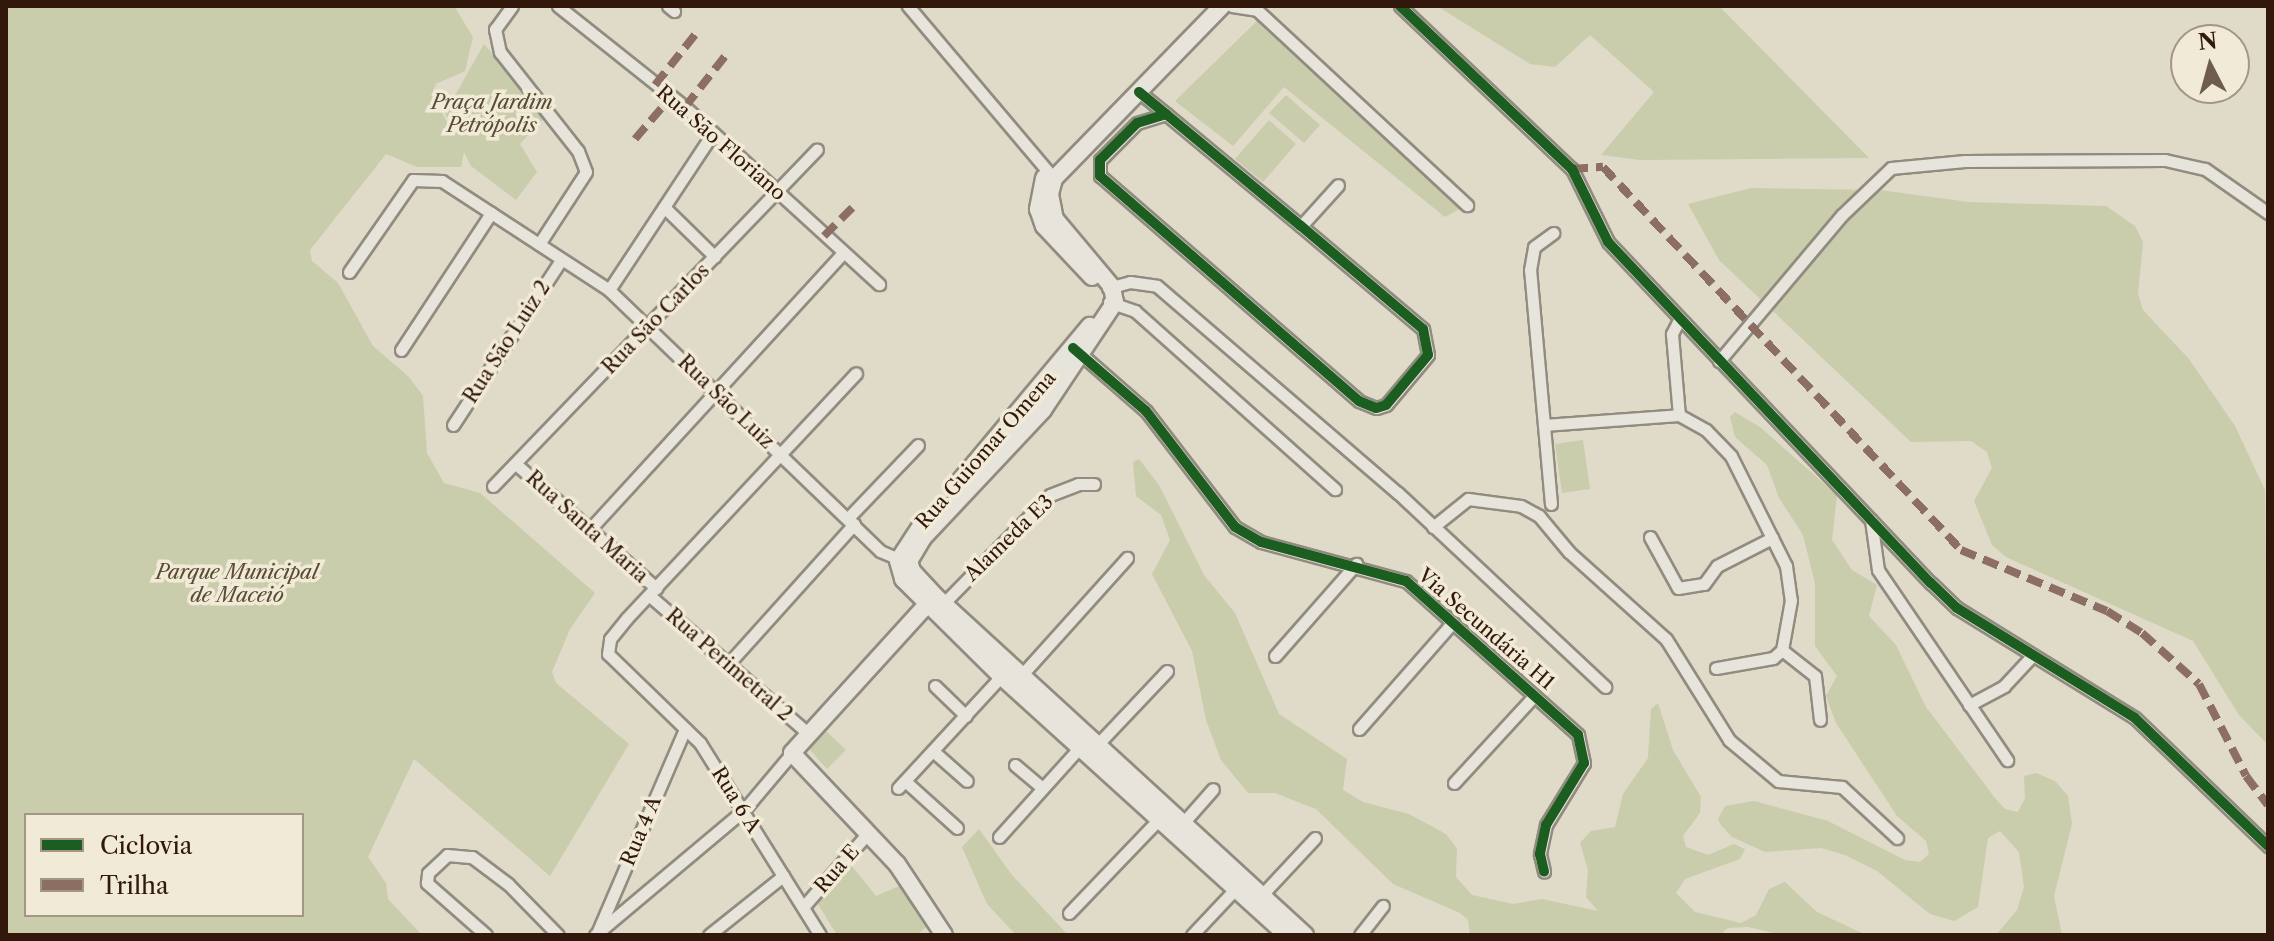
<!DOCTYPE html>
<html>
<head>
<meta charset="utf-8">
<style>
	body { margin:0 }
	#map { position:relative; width:2274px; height:941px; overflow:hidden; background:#e0dac9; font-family:"Libre Caslon Text",serif }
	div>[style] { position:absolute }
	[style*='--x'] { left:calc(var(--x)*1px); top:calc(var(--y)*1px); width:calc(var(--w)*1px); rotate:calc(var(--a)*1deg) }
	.green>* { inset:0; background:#c9cdab }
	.roads { filter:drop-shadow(2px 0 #928b80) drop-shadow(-2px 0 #928b80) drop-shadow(0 2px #928b80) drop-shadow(0 -2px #928b80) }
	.street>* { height:11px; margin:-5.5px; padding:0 5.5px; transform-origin:5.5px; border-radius:5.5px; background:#e7e4dc }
	.secondary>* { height:16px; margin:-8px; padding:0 8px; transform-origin:8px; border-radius:8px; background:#e7e4dc }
	.quiet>* { height:8px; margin-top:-4px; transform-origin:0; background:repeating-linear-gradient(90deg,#8d6e63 0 16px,transparent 0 24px) }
	.cycleway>* { height:10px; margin:-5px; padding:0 5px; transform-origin:5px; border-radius:5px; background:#1b5e20 }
	span { translate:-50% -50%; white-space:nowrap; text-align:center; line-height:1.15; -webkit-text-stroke:7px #f1ead6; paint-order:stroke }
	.park-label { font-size:20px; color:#594b34; font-style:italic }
	.street-label { font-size:20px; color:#31180b }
	.frame { position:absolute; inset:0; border:8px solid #31180b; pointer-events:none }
	.legend { position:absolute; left:24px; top:813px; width:280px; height:104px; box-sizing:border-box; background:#f1ead6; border:2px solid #a49685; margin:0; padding:10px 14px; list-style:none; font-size:24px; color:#31180b }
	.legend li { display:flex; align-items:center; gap:16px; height:40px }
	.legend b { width:40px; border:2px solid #a49685 }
	.north { position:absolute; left:2170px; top:24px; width:80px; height:80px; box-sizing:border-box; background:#f1ead6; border:2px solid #a49685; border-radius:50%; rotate:354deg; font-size:22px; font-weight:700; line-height:32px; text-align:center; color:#31180b }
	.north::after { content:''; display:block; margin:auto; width:28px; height:36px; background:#6e5c4e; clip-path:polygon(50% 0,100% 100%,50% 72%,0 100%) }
</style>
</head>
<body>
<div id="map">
	<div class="green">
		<i style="clip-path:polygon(evenodd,6px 6px,454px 6px,473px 37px,465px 71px,436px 84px,432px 94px,449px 126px,453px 130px,445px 113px,484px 44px,546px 116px,520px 144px,537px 172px,516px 200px,471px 166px,464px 152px,461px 167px,417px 167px,386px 154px,310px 250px,312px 261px,338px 283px,373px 346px,409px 377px,423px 396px,427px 453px,444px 483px,480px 493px,595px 593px,570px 629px,552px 672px,556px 683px,629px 744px,550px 876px,414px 759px,368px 857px,386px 883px,388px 899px,422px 935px,6px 935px,6px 6px,26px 815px,302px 815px,302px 915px,26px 915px,26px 815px)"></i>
		<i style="clip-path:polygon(1437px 6px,1719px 6px,1869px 158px,1640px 160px,1601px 155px,1654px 92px,1590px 35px,1555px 67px,1530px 64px)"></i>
		<i style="clip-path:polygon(1259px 19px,1463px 207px,1445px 217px,1284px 87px,1233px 146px,1175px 101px)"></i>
		<i style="clip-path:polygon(1286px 95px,1320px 125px,1304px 143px,1269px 113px)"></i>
		<i style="clip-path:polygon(1269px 120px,1296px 144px,1263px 182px,1235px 159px)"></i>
		<i style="clip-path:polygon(1751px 188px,1880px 190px,1969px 202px,2106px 206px,2135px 226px,2143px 242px,2138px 294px,2143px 310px,2189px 359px,2235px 426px,2265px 490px,2268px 745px,2239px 715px,2193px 641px,2006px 557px,1992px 545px,1974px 501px,1992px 468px,1987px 452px,1971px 441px,1911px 442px,1719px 260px,1688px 204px)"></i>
		<i style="clip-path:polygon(1735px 412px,1760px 427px,1837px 495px,1832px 540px,1852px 570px,1877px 585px,1869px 616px,1896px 645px,1926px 707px,1995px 798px,2005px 809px,2018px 812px,2025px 798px,2024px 776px,2036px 773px,2055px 781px,2068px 796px,2072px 824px,2054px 896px,2062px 935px,1996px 935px,2017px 910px,2024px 887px,2019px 852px,2000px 831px,1988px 838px,1978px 907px,1954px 921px,1930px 914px,1877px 871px,1845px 855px,1821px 848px,1765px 852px,1732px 837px,1721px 825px,1718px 819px,1725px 806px,1754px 801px,1828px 821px,1905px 860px,1920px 862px,1929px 854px,1926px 841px,1897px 816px,1836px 723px,1826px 696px,1837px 676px,1815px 646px,1815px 583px,1803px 535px,1779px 498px,1767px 465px,1735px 437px,1730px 417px)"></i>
		<i style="clip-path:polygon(1583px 440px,1590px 489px,1562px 493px,1555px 444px)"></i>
		<i style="clip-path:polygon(1139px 459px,1159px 485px,1204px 575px,1235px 613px,1279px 714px,1347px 759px,1343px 790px,1363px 802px,1409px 814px,1446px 834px,1457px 849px,1456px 877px,1472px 895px,1513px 904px,1542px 899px,1598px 911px,1586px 897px,1588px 870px,1580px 843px,1591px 831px,1615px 827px,1623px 794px,1648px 758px,1651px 709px,1658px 703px,1673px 750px,1701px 797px,1700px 813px,1683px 836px,1686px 847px,1708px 855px,1734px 844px,1745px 849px,1740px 859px,1685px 879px,1676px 893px,1695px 912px,1741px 923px,1756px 915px,1769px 889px,1785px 882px,1817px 912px,1866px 935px,1782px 935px,1748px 927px,1728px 928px,1720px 935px,1470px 935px,1468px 920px,1460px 913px,1393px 884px,1316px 809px,1275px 793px,1248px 793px,1221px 760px,1206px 720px,1192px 651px,1152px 574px,1170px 540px,1161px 515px,1136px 496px,1133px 462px)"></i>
		<i style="clip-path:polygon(826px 731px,846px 750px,827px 769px,809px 749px)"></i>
		<i style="clip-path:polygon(979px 829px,1012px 875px,1068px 935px,1016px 935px,987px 904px,962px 847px)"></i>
		<i style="clip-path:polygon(852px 866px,876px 896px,904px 884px,930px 924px,917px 935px,837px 935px,816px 901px)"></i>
	</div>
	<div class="roads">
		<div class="street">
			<i style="--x:512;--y:6;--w:29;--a:126"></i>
			<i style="--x:495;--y:29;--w:24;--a:78"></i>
			<i style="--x:500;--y:52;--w:126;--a:51.8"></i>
			<i style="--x:578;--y:151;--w:22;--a:69"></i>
			<i style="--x:586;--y:172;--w:86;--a:123.1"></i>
			<i style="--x:558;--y:6;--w:162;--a:38.5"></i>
			<i style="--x:685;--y:107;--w:263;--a:42.4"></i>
			<i style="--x:668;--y:6;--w:8;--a:40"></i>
			<i style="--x:908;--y:6;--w:226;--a:49.8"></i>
			<i style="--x:1232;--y:6;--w:25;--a:9"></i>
			<i style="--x:1257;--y:10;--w:287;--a:42.9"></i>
			<i style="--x:1400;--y:6;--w:237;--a:43.5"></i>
			<i style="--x:1572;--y:169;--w:81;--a:63.7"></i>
			<i style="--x:1608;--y:242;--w:470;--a:46.6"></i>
			<i style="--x:1931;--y:583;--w:36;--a:44"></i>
			<i style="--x:1957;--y:608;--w:209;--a:31.7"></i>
			<i style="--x:2135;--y:718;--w:185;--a:43.9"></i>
			<i style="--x:1139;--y:92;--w:35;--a:39"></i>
			<i style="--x:1166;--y:114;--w:175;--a:39.7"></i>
			<i style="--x:1301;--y:226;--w:160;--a:40.2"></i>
			<i style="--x:1423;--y:329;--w:26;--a:79"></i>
			<i style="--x:1428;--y:355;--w:65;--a:130"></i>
			<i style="--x:1386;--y:405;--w:10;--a:163"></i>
			<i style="--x:1376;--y:408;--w:18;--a:-158"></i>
			<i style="--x:1359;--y:401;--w:343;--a:-139"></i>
			<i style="--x:1100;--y:176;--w:16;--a:-90"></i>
			<i style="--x:1100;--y:160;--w:52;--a:-45"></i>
			<i style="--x:1137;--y:123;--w:30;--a:-17"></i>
			<i style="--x:664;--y:207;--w:71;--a:44.4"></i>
			<i style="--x:1301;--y:226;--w:55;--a:-47.9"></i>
			<i style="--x:349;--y:272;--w:112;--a:-55.2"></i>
			<i style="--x:413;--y:180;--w:29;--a:2"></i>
			<i style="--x:442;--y:181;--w:199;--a:33.1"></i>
			<i style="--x:609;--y:290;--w:376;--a:43.9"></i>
			<i style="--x:880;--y:551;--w:25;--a:23"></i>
			<i style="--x:1108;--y:288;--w:23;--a:-15"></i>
			<i style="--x:1130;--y:282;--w:27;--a:8"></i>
			<i style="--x:1157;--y:286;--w:318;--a:40.7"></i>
			<i style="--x:1398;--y:493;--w:284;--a:43.1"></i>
			<i style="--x:609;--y:290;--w:188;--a:-56.5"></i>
			<i style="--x:1109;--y:302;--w:28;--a:19"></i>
			<i style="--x:1135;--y:311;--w:268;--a:41.7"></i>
			<i style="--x:1679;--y:320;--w:16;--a:117"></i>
			<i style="--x:1672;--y:334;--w:81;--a:85.1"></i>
			<i style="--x:1075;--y:349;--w:94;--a:41.1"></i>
			<i style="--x:1146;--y:411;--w:146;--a:52.5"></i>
			<i style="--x:1235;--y:527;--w:30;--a:30"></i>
			<i style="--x:1261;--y:542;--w:150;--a:15.1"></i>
			<i style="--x:1406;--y:581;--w:231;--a:41.8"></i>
			<i style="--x:1578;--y:735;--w:29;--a:78"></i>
			<i style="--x:1584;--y:763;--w:73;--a:121.5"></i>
			<i style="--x:1546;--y:825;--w:30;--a:102"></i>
			<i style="--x:1540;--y:854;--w:18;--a:77"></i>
			<i style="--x:401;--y:350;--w:164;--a:-56.7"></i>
			<i style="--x:1719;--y:361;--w:191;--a:-49.9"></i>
			<i style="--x:1842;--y:215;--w:68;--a:-43.8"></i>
			<i style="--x:1891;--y:168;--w:74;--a:-5.4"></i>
			<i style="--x:1965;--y:161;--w:200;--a:-0.3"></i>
			<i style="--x:2165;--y:160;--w:41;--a:12.7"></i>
			<i style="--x:2205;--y:169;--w:77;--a:34.9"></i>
			<i style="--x:453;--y:425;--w:197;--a:-56.8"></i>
			<i style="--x:1544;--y:425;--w:135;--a:-4.2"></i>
			<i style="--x:1679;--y:415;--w:31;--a:29"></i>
			<i style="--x:1706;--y:430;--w:36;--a:46"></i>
			<i style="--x:1731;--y:456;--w:123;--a:63.4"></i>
			<i style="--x:1786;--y:566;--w:34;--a:82"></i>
			<i style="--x:1791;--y:600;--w:51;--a:100.2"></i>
			<i style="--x:1782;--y:650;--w:12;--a:138"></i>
			<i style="--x:1773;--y:658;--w:58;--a:170"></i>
			<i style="--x:517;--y:465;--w:186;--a:41.5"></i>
			<i style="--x:493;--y:486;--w:467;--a:-46.1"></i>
			<i style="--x:1551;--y:504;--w:235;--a:-95.1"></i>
			<i style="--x:1530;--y:270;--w:23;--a:-80"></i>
			<i style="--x:1534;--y:247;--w:24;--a:-36"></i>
			<i style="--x:848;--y:518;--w:101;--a:-46.2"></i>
			<i style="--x:1871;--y:520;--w:50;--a:82"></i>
			<i style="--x:1878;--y:570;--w:230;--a:55.8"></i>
			<i style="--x:1433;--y:527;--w:45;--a:-38.7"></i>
			<i style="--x:1468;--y:499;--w:53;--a:7.5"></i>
			<i style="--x:1521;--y:506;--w:21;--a:29"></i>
			<i style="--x:1539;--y:516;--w:47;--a:50.2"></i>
			<i style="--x:1569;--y:552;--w:130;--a:41.9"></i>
			<i style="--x:1666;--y:639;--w:119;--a:58"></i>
			<i style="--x:1729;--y:740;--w:64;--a:39.9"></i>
			<i style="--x:1778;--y:781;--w:64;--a:5.4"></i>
			<i style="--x:1842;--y:787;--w:75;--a:42.8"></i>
			<i style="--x:590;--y:529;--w:374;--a:-47.5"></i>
			<i style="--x:1650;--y:537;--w:58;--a:61.2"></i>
			<i style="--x:1678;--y:588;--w:26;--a:-9"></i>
			<i style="--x:1704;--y:584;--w:22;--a:-54"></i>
			<i style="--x:1717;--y:566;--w:62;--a:-27"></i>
			<i style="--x:650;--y:596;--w:211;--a:41"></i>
			<i style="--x:940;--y:607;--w:157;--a:-45.5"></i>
			<i style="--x:1050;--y:495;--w:30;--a:-21"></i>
			<i style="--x:1078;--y:484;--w:16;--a:0"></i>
			<i style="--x:1782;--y:650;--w:42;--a:38.2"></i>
			<i style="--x:1815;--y:676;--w:44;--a:83.5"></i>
			<i style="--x:1275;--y:656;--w:123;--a:-48.6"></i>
			<i style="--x:729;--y:663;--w:187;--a:-48"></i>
			<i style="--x:1018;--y:679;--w:163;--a:-48"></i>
			<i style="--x:935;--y:686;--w:43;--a:44.1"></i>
			<i style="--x:1969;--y:705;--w:40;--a:-28"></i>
			<i style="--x:2004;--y:686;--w:42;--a:-46.9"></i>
			<i style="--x:1359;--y:729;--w:142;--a:-48.7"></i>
			<i style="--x:1097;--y:745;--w:102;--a:-46.6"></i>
			<i style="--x:933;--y:751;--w:45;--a:41.4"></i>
			<i style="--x:1015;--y:765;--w:34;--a:40"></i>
			<i style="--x:905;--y:781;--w:70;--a:42.1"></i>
			<i style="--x:1454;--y:783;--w:118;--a:-47.4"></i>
			<i style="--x:898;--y:788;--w:159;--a:-47.3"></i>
			<i style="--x:1183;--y:823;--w:45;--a:-48.6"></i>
			<i style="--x:999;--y:837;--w:122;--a:-48"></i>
			<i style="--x:1259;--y:898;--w:82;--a:-47"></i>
			<i style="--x:804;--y:906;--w:98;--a:-48.7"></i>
			<i style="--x:1069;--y:913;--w:130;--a:-46.2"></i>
			<i style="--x:598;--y:931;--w:220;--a:-66.7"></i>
			<i style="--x:486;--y:935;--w:79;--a:-138.6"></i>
			<i style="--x:427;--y:883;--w:10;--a:-84"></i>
			<i style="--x:428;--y:873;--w:26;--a:-43"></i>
			<i style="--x:447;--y:855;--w:25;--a:5"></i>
			<i style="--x:472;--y:857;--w:45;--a:36.9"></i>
			<i style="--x:508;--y:884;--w:71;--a:45.6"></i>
			<i style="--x:595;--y:935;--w:194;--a:-40"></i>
			<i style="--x:744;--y:810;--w:75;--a:-49.9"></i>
			<i style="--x:709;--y:935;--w:95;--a:-38.6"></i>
			<i style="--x:820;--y:935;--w:226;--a:-122"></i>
			<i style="--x:700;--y:743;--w:128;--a:-135.9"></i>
			<i style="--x:608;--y:654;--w:15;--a:-82"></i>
			<i style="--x:610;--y:639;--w:27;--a:-51"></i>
			<i style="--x:627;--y:618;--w:335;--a:-46.9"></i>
			<i style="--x:1192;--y:935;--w:71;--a:-46.7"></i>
			<i style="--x:1360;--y:935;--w:37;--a:-52"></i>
		</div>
		<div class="secondary">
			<i style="--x:1222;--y:6;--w:241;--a:134.2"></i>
			<i style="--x:1054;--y:179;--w:16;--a:105"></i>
			<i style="--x:1050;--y:194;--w:25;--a:79"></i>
			<i style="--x:1055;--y:219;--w:89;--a:50"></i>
			<i style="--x:1112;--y:287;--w:15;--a:79"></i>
			<i style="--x:1115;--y:302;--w:130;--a:123.7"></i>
			<i style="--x:1043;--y:410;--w:175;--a:133.2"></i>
			<i style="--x:923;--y:538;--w:27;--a:121"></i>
			<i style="--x:909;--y:561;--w:10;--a:73"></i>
			<i style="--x:912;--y:571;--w:34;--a:47"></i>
			<i style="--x:935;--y:596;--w:502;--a:42.5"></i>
			<i style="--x:1044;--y:178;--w:32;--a:101"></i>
			<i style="--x:1038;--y:209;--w:18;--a:71"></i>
			<i style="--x:1044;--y:226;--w:70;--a:46.7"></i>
			<i style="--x:956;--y:486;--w:209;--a:-50.1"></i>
			<i style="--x:922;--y:524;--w:44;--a:123"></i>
			<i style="--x:898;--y:561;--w:19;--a:74"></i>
			<i style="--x:903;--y:579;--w:138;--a:44.7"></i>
			<i style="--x:1001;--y:676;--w:386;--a:42.2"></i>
			<i style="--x:932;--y:599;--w:208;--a:132.3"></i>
			<i style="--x:792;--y:753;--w:153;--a:46.6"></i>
			<i style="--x:897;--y:864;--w:85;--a:56.5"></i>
		</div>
	</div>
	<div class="quiet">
		<i style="--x:655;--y:85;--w:69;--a:-51.5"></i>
		<i style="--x:685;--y:107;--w:71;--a:-51.8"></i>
		<i style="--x:635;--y:139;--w:55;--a:-49.4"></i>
		<i style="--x:1572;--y:169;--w:31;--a:-4"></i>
		<i style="--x:1603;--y:167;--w:524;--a:46.93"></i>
		<i style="--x:1961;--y:550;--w:158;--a:22.7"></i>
		<i style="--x:2107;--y:611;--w:41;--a:32.2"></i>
		<i style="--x:2142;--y:633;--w:76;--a:41.8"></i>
		<i style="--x:2199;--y:684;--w:103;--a:62.9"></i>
		<i style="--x:2246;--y:776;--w:36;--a:53"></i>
		<i style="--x:824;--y:236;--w:48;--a:-45"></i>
	</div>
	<div class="cycleway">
		<i style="--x:1400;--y:6;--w:237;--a:43.5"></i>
		<i style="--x:1572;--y:169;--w:81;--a:63.7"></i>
		<i style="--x:1608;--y:242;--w:470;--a:46.6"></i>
		<i style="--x:1931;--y:583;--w:36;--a:44"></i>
		<i style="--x:1957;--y:608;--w:209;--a:31.7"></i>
		<i style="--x:2135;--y:718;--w:185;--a:43.9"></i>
		<i style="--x:1139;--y:92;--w:35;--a:39"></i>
		<i style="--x:1166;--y:114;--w:175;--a:39.7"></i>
		<i style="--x:1301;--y:226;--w:160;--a:40.2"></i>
		<i style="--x:1423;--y:329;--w:26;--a:79"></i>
		<i style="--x:1428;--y:355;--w:65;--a:130"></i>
		<i style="--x:1386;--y:405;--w:10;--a:163"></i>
		<i style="--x:1376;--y:408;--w:18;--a:-158"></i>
		<i style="--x:1359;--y:401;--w:343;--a:-139"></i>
		<i style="--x:1100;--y:176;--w:16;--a:-90"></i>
		<i style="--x:1100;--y:160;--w:52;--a:-45"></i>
		<i style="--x:1137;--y:123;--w:30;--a:-17"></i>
		<i style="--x:1073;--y:348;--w:96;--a:40.8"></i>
		<i style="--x:1146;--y:411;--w:146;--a:52.5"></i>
		<i style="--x:1235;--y:527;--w:30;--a:30"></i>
		<i style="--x:1261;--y:542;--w:150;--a:15.1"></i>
		<i style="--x:1406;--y:581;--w:231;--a:41.8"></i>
		<i style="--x:1578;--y:735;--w:29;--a:78"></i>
		<i style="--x:1584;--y:763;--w:73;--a:121.5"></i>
		<i style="--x:1546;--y:825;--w:30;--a:102"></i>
		<i style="--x:1540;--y:854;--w:18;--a:77"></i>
	</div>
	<div class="park-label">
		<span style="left:492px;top:114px">Praça Jardim<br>Petrópolis</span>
		<span style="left:237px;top:584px">Parque Municipal<br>de Maceió</span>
	</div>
	<div class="street-label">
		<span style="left:721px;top:143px;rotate:41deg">Rua São Floriano</span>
		<span style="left:656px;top:319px;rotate:-46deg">Rua São Carlos</span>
		<span style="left:507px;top:342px;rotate:-57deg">Rua São Luiz 2</span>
		<span style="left:726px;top:402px;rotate:44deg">Rua São Luiz</span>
		<span style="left:986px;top:450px;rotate:-49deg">Rua Guiomar Omena</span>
		<span style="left:587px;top:527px;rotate:42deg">Rua Santa Maria</span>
		<span style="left:1009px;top:538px;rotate:-44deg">Alameda E3</span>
		<span style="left:1486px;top:629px;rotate:41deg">Via Secundária H1</span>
		<span style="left:729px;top:665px;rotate:41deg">Rua Perimetral 2</span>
		<span style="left:736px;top:800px;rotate:58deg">Rua 6 A</span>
		<span style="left:641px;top:831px;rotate:-67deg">Rua 4 A</span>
		<span style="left:837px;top:869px;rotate:-49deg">Rua E</span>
	</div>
	<div class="frame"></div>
	<ul class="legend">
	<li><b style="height:10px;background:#1b5e20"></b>Ciclovia</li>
	<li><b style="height:10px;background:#8d6e63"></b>Trilha</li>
	</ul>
	<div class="north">N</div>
</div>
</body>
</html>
